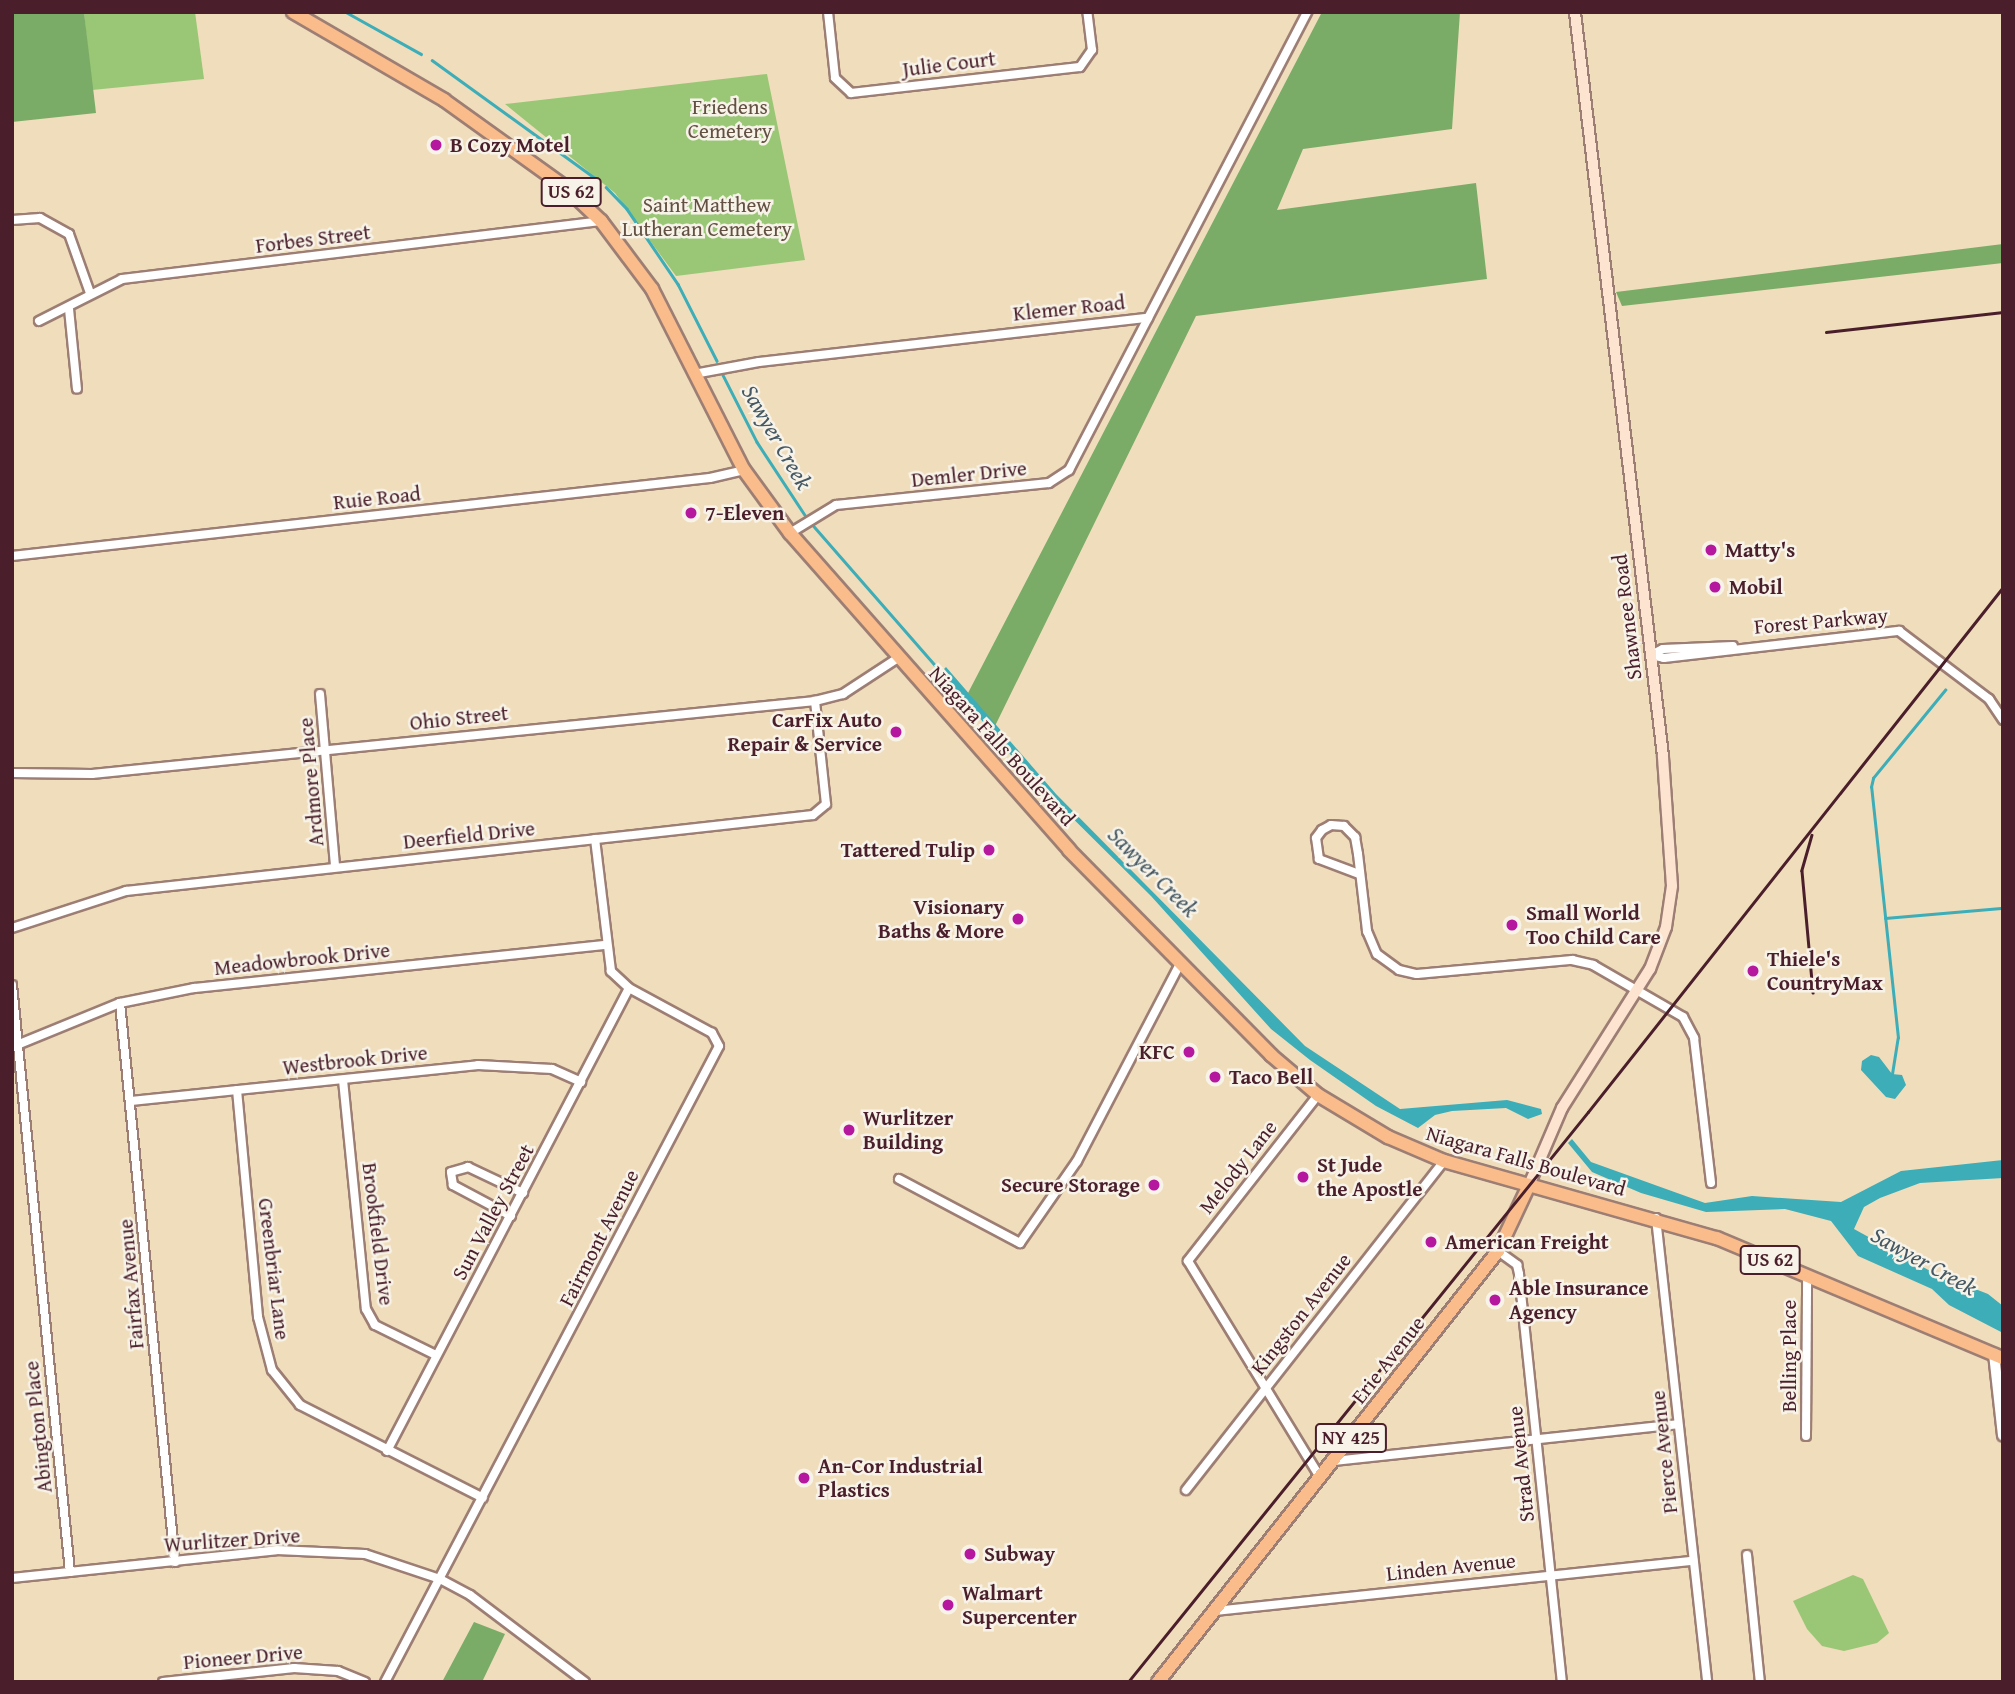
<!DOCTYPE html>
<html>
<head>
<meta charset="utf-8">
<style>
	body { margin:0 }
	#map { position:relative; width:2015px; height:1694px; overflow:hidden; background:#f0ddbc; font-family:"Gentium Book Plus",serif }
	div>[style] { position:absolute }
	[style*='--x'] { left:calc(var(--x)*1px); top:calc(var(--y)*1px); width:calc(var(--w)*1px); rotate:calc(var(--a)*1deg) }
	.green>* { inset:0; background:#99c776 }
	.forest>* { inset:0; background:#7aac67 }
	.water>* { inset:0; background:#3dadb8 }
	.stream>* { height:2.5px; margin:-1.25px; padding:0 1.25px; transform-origin:1.25px; border-radius:1.25px; background:#3dadb8 }
	.roads { filter:drop-shadow(2px 0 #9d7e74) drop-shadow(-2px 0 #9d7e74) drop-shadow(0 2px #9d7e74) drop-shadow(0 -2px #9d7e74) }
	.minor>* { height:8px; margin:-4px; padding:0 4px; transform-origin:4px; border-radius:4px; background:#fff }
	.tertiary>* { height:10px; margin:-5px; padding:0 5px; transform-origin:5px; border-radius:5px; background:#fff }
	.secondary>* { height:10px; margin:-5px; padding:0 5px; transform-origin:5px; border-radius:5px; background:#fde4d0 }
	.primary>* { height:12px; margin:-6px; padding:0 6px; transform-origin:6px; border-radius:6px; background:#f9bc8a }
	.rail>* { height:2.5px; margin:-1.25px; padding:0 1.25px; transform-origin:1.25px; border-radius:1.25px; background:#4a1f2b }
	.dots>* { width:19px; height:19px; translate:-50% -50%; box-sizing:border-box; border:4px solid #f7f3e8; border-radius:50% }
	span { translate:-50% -50%; white-space:nowrap; text-align:center; line-height:1.15; -webkit-text-stroke:5px #f7f3e8; paint-order:stroke }
	.shield-label span { padding:2px 5px; background:#f7f3e8; border:2px solid; border-radius:5px; -webkit-text-stroke-width:0 }
	.shield-label { font-size:19px; color:#4a1f2b; font-weight:700 }
	.street-label { font-size:21px; color:#4a1f2b }
	.park-label { font-size:21px; color:#625142 }
	.poi-label { font-size:21px; color:#4a1f2b; font-weight:700 }
	.left { translate:0 -50%; text-align:left }
	.right { translate:-100% -50%; text-align:right }
	.water-label { font-size:23px; color:#455863; font-style:italic }
	.frame { position:absolute; inset:0; border:14px solid #4a1f2b; pointer-events:none }
</style>
</head>
<body>
<div id="map">
	<div class="green">
		<i style="clip-path:polygon(84px 12px,195px 12px,204px 79px,92px 90px)"></i>
		<i style="clip-path:polygon(767px 74px,805px 260px,676px 276px,615px 193px,505px 104px)"></i>
		<i style="clip-path:polygon(1853px 1575px,1863px 1579px,1889px 1633px,1877px 1643px,1844px 1651px,1822px 1646px,1807px 1629px,1793px 1601px)"></i>
	</div>
	<div class="forest">
		<i style="clip-path:polygon(12px 12px,84px 12px,96px 113px,12px 122px)"></i>
		<i style="clip-path:polygon(1322px 12px,1460px 12px,1452px 129px,1303px 149px,1277px 210px,1476px 183px,1487px 279px,1196px 316px,995px 726px,968px 693px)"></i>
		<i style="clip-path:polygon(2003px 244px,2003px 263px,1622px 306px,1616px 292px)"></i>
		<i style="clip-path:polygon(474px 1622px,505px 1634px,482px 1682px,442px 1682px)"></i>
	</div>
	<div class="water">
		<i style="clip-path:polygon(946px 667px,1056px 794px,1305px 1046px,1400px 1109px,1507px 1100px,1541px 1109px,1542px 1114px,1528px 1119px,1506px 1108px,1452px 1111px,1435px 1115px,1418px 1128px,1376px 1106px,1310px 1060px,1271px 1029px,1151px 896px,1020px 766px,941px 672px)"></i>
		<i style="clip-path:polygon(1871px 1055px,1879px 1057px,1892px 1074px,1902px 1075px,1906px 1085px,1895px 1099px,1886px 1097px,1861px 1070px,1862px 1061px)"></i>
		<i style="clip-path:polygon(1572px 1139px,1591px 1162px,1705px 1203px,1752px 1196px,1841px 1202px,1901px 1171px,2003px 1160px,2003px 1178px,1920px 1183px,1880px 1198px,1864px 1207px,1854px 1229px,1932px 1272px,1988px 1294px,2003px 1306px,2003px 1333px,1949px 1305px,1932px 1289px,1858px 1256px,1831px 1221px,1785px 1209px,1706px 1212px,1641px 1193px,1592px 1172px,1568px 1143px)"></i>
	</div>
	<div class="stream">
		<i style="--x:346;--y:12;--w:86;--a:29.2"></i>
		<i style="--x:432;--y:60;--w:206;--a:35.9"></i>
		<i style="--x:606;--y:187;--w:30;--a:46"></i>
		<i style="--x:627;--y:209;--w:91;--a:55.8"></i>
		<i style="--x:678;--y:284;--w:86;--a:63.1"></i>
		<i style="--x:723;--y:375;--w:75;--a:63.1"></i>
		<i style="--x:757;--y:442;--w:87;--a:56.7"></i>
		<i style="--x:812;--y:524;--w:199;--a:48.9"></i>
		<i style="--x:1885;--y:918;--w:116;--a:-4.9"></i>
		<i style="--x:1892;--y:1074;--w:36;--a:-81"></i>
		<i style="--x:1898;--y:1038;--w:252;--a:-96.1"></i>
		<i style="--x:1871;--y:787;--w:9;--a:-77"></i>
		<i style="--x:1873;--y:778;--w:114;--a:-50.7"></i>
	</div>
	<div class="roads">
		<div class="minor">
			<i style="--x:828;--y:12;--w:66;--a:83.9"></i>
			<i style="--x:835;--y:78;--w:22;--a:43"></i>
			<i style="--x:851;--y:93;--w:230;--a:-6.5"></i>
			<i style="--x:1080;--y:67;--w:21;--a:-55"></i>
			<i style="--x:1092;--y:50;--w:38;--a:-97"></i>
			<i style="--x:12;--y:220;--w:28;--a:-4"></i>
			<i style="--x:40;--y:218;--w:33;--a:29"></i>
			<i style="--x:69;--y:234;--w:63;--a:70.4"></i>
			<i style="--x:69;--y:309;--w:80;--a:84.3"></i>
			<i style="--x:39;--y:321;--w:93;--a:-26.8"></i>
			<i style="--x:122;--y:279;--w:482;--a:-6.9"></i>
			<i style="--x:694;--y:374;--w:66;--a:-10.5"></i>
			<i style="--x:759;--y:362;--w:391;--a:-6.5"></i>
			<i style="--x:1148;--y:318;--w:345;--a:-62.5"></i>
			<i style="--x:790;--y:533;--w:54;--a:-31.3"></i>
			<i style="--x:836;--y:505;--w:214;--a:-5.9"></i>
			<i style="--x:1049;--y:483;--w:24;--a:-33"></i>
			<i style="--x:1069;--y:470;--w:171;--a:-62.5"></i>
			<i style="--x:12;--y:556;--w:702;--a:-6.38"></i>
			<i style="--x:710;--y:478;--w:35;--a:-13"></i>
			<i style="--x:1651;--y:655;--w:13;--a:13"></i>
			<i style="--x:1664;--y:658;--w:237;--a:-6.6"></i>
			<i style="--x:1899;--y:631;--w:113;--a:37.1"></i>
			<i style="--x:1989;--y:699;--w:25;--a:56"></i>
			<i style="--x:1651;--y:655;--w:13;--a:-27"></i>
			<i style="--x:1663;--y:649;--w:70;--a:-2.5"></i>
			<i style="--x:320;--y:694;--w:173;--a:85"></i>
			<i style="--x:12;--y:773;--w:80;--a:0.7"></i>
			<i style="--x:92;--y:774;--w:727;--a:-5.77"></i>
			<i style="--x:815;--y:701;--w:29;--a:-14"></i>
			<i style="--x:843;--y:694;--w:66;--a:-33.2"></i>
			<i style="--x:1359;--y:874;--w:43;--a:-159.4"></i>
			<i style="--x:1319;--y:859;--w:21;--a:-98"></i>
			<i style="--x:1316;--y:838;--w:10;--a:-53"></i>
			<i style="--x:1322;--y:830;--w:10;--a:-29"></i>
			<i style="--x:1331;--y:825;--w:13;--a:4"></i>
			<i style="--x:1344;--y:826;--w:16;--a:45"></i>
			<i style="--x:1355;--y:837;--w:17;--a:80"></i>
			<i style="--x:1358;--y:854;--w:78;--a:83.3"></i>
			<i style="--x:1367;--y:931;--w:25;--a:67"></i>
			<i style="--x:1377;--y:954;--w:27;--a:36"></i>
			<i style="--x:1399;--y:970;--w:18;--a:13"></i>
			<i style="--x:1417;--y:974;--w:156;--a:-5.2"></i>
			<i style="--x:1572;--y:960;--w:22;--a:13"></i>
			<i style="--x:1593;--y:965;--w:104;--a:30"></i>
			<i style="--x:1683;--y:1017;--w:24;--a:62"></i>
			<i style="--x:1694;--y:1038;--w:146;--a:83.3"></i>
			<i style="--x:12;--y:928;--w:120;--a:-18"></i>
			<i style="--x:126;--y:891;--w:691;--a:-6.31"></i>
			<i style="--x:813;--y:815;--w:17;--a:-40"></i>
			<i style="--x:826;--y:804;--w:104;--a:-96.1"></i>
			<i style="--x:12;--y:985;--w:590;--a:84.36"></i>
			<i style="--x:120;--y:1003;--w:562;--a:84.38"></i>
			<i style="--x:12;--y:1047;--w:117;--a:-22.2"></i>
			<i style="--x:120;--y:1003;--w:76;--a:-11.5"></i>
			<i style="--x:194;--y:988;--w:413;--a:-6"></i>
			<i style="--x:343;--y:1080;--w:230;--a:84.3"></i>
			<i style="--x:366;--y:1309;--w:18;--a:61"></i>
			<i style="--x:375;--y:1325;--w:68;--a:26.2"></i>
			<i style="--x:237;--y:1090;--w:228;--a:84.7"></i>
			<i style="--x:258;--y:1317;--w:55;--a:75.2"></i>
			<i style="--x:272;--y:1370;--w:45;--a:51.3"></i>
			<i style="--x:300;--y:1405;--w:205;--a:26.9"></i>
			<i style="--x:1318;--y:1095;--w:211;--a:128.1"></i>
			<i style="--x:1188;--y:1261;--w:253;--a:58.6"></i>
			<i style="--x:131;--y:1101;--w:349;--a:-5.9"></i>
			<i style="--x:478;--y:1065;--w:74;--a:3.1"></i>
			<i style="--x:552;--y:1069;--w:32;--a:24"></i>
			<i style="--x:899;--y:1179;--w:137;--a:27.9"></i>
			<i style="--x:1020;--y:1243;--w:100;--a:-55.2"></i>
			<i style="--x:1077;--y:1161;--w:222;--a:-62.4"></i>
			<i style="--x:511;--y:1216;--w:66;--a:-151.9"></i>
			<i style="--x:453;--y:1185;--w:13;--a:-99"></i>
			<i style="--x:451;--y:1172;--w:18;--a:-16"></i>
			<i style="--x:468;--y:1167;--w:61;--a:25.3"></i>
			<i style="--x:1656;--y:1218;--w:467;--a:83.7"></i>
			<i style="--x:1498;--y:1251;--w:24;--a:36"></i>
			<i style="--x:1517;--y:1265;--w:9;--a:77"></i>
			<i style="--x:1519;--y:1274;--w:410;--a:84"></i>
			<i style="--x:1806;--y:1436;--w:161;--a:-89.6"></i>
			<i style="--x:387;--y:1451;--w:522;--a:-62.4"></i>
			<i style="--x:1333;--y:1461;--w:347;--a:-6.1"></i>
			<i style="--x:1186;--y:1490;--w:418;--a:-51.9"></i>
			<i style="--x:1747;--y:1555;--w:128;--a:84.2"></i>
			<i style="--x:12;--y:1578;--w:266;--a:-6"></i>
			<i style="--x:277;--y:1550;--w:88;--a:2.6"></i>
			<i style="--x:365;--y:1554;--w:79;--a:18.4"></i>
			<i style="--x:440;--y:1579;--w:34;--a:28"></i>
			<i style="--x:470;--y:1595;--w:144;--a:37.1"></i>
			<i style="--x:1214;--y:1611;--w:482;--a:-6"></i>
			<i style="--x:163;--y:1682;--w:132;--a:-6.1"></i>
			<i style="--x:294;--y:1668;--w:44;--a:3.9"></i>
			<i style="--x:338;--y:1671;--w:29;--a:22"></i>
			<i style="--x:385;--y:1682;--w:718;--a:-62.29"></i>
			<i style="--x:719;--y:1046;--w:15;--a:-118"></i>
			<i style="--x:712;--y:1033;--w:94;--a:-151.5"></i>
			<i style="--x:629;--y:988;--w:25;--a:-137"></i>
			<i style="--x:611;--y:971;--w:133;--a:-96.9"></i>
		</div>
		<div class="tertiary">
			<i style="--x:1994;--y:1354;--w:82;--a:83.7"></i>
		</div>
		<div class="secondary">
			<i style="--x:1529;--y:1185;--w:84;--a:-66.8"></i>
			<i style="--x:1562;--y:1108;--w:165;--a:-57.7"></i>
			<i style="--x:1650;--y:969;--w:45;--a:-69.1"></i>
			<i style="--x:1666;--y:927;--w:41;--a:-81.7"></i>
			<i style="--x:1672;--y:886;--w:130;--a:-94"></i>
			<i style="--x:1663;--y:756;--w:749;--a:-96.75"></i>
		</div>
		<div class="primary">
			<i style="--x:293;--y:12;--w:175;--a:30.2"></i>
			<i style="--x:444;--y:100;--w:149;--a:35.7"></i>
			<i style="--x:565;--y:187;--w:50;--a:43.4"></i>
			<i style="--x:601;--y:221;--w:85;--a:53.1"></i>
			<i style="--x:652;--y:289;--w:203;--a:63.1"></i>
			<i style="--x:744;--y:470;--w:78;--a:53.9"></i>
			<i style="--x:790;--y:533;--w:422;--a:48.6"></i>
			<i style="--x:1069;--y:850;--w:288;--a:45.4"></i>
			<i style="--x:1271;--y:1055;--w:62;--a:40.4"></i>
			<i style="--x:1318;--y:1095;--w:82;--a:31"></i>
			<i style="--x:1388;--y:1137;--w:61;--a:23.2"></i>
			<i style="--x:1444;--y:1161;--w:284;--a:15.8"></i>
			<i style="--x:1717;--y:1238;--w:310;--a:22.8"></i>
			<i style="--x:1158;--y:1682;--w:549;--a:-51.73"></i>
			<i style="--x:1498;--y:1251;--w:73;--a:-64.8"></i>
		</div>
	</div>
	<div class="rail">
		<i style="--x:1826;--y:332;--w:178;--a:-6.4"></i>
		<i style="--x:1812;--y:835;--w:37;--a:106"></i>
		<i style="--x:1802;--y:871;--w:122;--a:84.8"></i>
		<i style="--x:1128;--y:1682;--w:732;--a:-51.1"></i>
		<i style="--x:1588;--y:1112;--w:669;--a:-51.67"></i>
	</div>
	<div class="dots">
		<i style="left:436px;top:145px;background:#b5179e"></i>
		<i style="left:691px;top:513px;background:#b5179e"></i>
		<i style="left:1711px;top:550px;background:#b5179e"></i>
		<i style="left:1715px;top:587px;background:#b5179e"></i>
		<i style="left:896px;top:732px;background:#b5179e"></i>
		<i style="left:989px;top:850px;background:#b5179e"></i>
		<i style="left:1018px;top:919px;background:#b5179e"></i>
		<i style="left:1512px;top:925px;background:#b5179e"></i>
		<i style="left:1753px;top:971px;background:#b5179e"></i>
		<i style="left:1189px;top:1052px;background:#b5179e"></i>
		<i style="left:1215px;top:1077px;background:#b5179e"></i>
		<i style="left:849px;top:1130px;background:#b5179e"></i>
		<i style="left:1303px;top:1177px;background:#b5179e"></i>
		<i style="left:1154px;top:1185px;background:#b5179e"></i>
		<i style="left:1431px;top:1242px;background:#b5179e"></i>
		<i style="left:1495px;top:1300px;background:#b5179e"></i>
		<i style="left:804px;top:1478px;background:#b5179e"></i>
		<i style="left:970px;top:1554px;background:#b5179e"></i>
		<i style="left:948px;top:1605px;background:#b5179e"></i>
	</div>
	<div class="shield-label">
		<span style="left:571px;top:192px">US 62</span>
		<span style="left:1770px;top:1260px">US 62</span>
		<span style="left:1351px;top:1438px">NY 425</span>
	</div>
	<div class="street-label">
		<span style="left:949px;top:64px;rotate:-7deg">Julie Court</span>
		<span style="left:313px;top:239px;rotate:-7deg">Forbes Street</span>
		<span style="left:1069px;top:308px;rotate:-6deg">Klemer Road</span>
		<span style="left:969px;top:474px;rotate:-6deg">Demler Drive</span>
		<span style="left:377px;top:498px;rotate:-6deg">Ruie Road</span>
		<span style="left:1627px;top:617px;rotate:-97deg">Shawnee Road</span>
		<span style="left:1821px;top:621px;rotate:-5deg">Forest Parkway</span>
		<span style="left:459px;top:718px;rotate:-6deg">Ohio Street</span>
		<span style="left:1002px;top:746px;rotate:48deg">Niagara Falls Boulevard</span>
		<span style="left:311px;top:782px;rotate:-95deg">Ardmore Place</span>
		<span style="left:469px;top:835px;rotate:-6deg">Deerfield Drive</span>
		<span style="left:302px;top:959px;rotate:-6deg">Meadowbrook Drive</span>
		<span style="left:355px;top:1060px;rotate:-6deg">Westbrook Drive</span>
		<span style="left:1526px;top:1161px;rotate:16deg">Niagara Falls Boulevard</span>
		<span style="left:1238px;top:1167px;rotate:-52deg">Melody Lane</span>
		<span style="left:493px;top:1212px;rotate:-62deg">Sun Valley Street</span>
		<span style="left:378px;top:1234px;rotate:83deg">Brookfield Drive</span>
		<span style="left:599px;top:1238px;rotate:-63deg">Fairmont Avenue</span>
		<span style="left:274px;top:1269px;rotate:83deg">Greenbriar Lane</span>
		<span style="left:131px;top:1284px;rotate:-95deg">Fairfax Avenue</span>
		<span style="left:1301px;top:1314px;rotate:-52deg">Kingston Avenue</span>
		<span style="left:1789px;top:1356px;rotate:-90deg">Belling Place</span>
		<span style="left:1388px;top:1360px;rotate:-52deg">Erie Avenue</span>
		<span style="left:38px;top:1427px;rotate:-96deg">Abington Place</span>
		<span style="left:1664px;top:1452px;rotate:-96deg">Pierce Avenue</span>
		<span style="left:1521px;top:1464px;rotate:-96deg">Strad Avenue</span>
		<span style="left:232px;top:1540px;rotate:-4deg">Wurlitzer Drive</span>
		<span style="left:1451px;top:1567px;rotate:-6deg">Linden Avenue</span>
		<span style="left:243px;top:1657px;rotate:-5deg">Pioneer Drive</span>
	</div>
	<div class="park-label">
		<span style="left:730px;top:119px">Friedens<br>Cemetery</span>
		<span style="left:707px;top:217px">Saint Matthew<br>Lutheran Cemetery</span>
	</div>
	<div class="poi-label">
		<span class="left" style="left:450px;top:145px">B Cozy Motel</span>
		<span class="left" style="left:705px;top:513px">7-Eleven</span>
		<span class="left" style="left:1725px;top:550px">Matty's</span>
		<span class="left" style="left:1729px;top:587px">Mobil</span>
		<span class="right" style="left:882px;top:732px">CarFix Auto<br>Repair &amp; Service</span>
		<span class="right" style="left:975px;top:850px">Tattered Tulip</span>
		<span class="right" style="left:1004px;top:919px">Visionary<br>Baths &amp; More</span>
		<span class="left" style="left:1526px;top:925px">Small World<br>Too Child Care</span>
		<span class="left" style="left:1767px;top:971px">Thiele's<br>CountryMax</span>
		<span class="right" style="left:1175px;top:1052px">KFC</span>
		<span class="left" style="left:1229px;top:1077px">Taco Bell</span>
		<span class="left" style="left:863px;top:1130px">Wurlitzer<br>Building</span>
		<span class="left" style="left:1317px;top:1177px">St Jude<br>the Apostle</span>
		<span class="right" style="left:1140px;top:1185px">Secure Storage</span>
		<span class="left" style="left:1445px;top:1242px">American Freight</span>
		<span class="left" style="left:1509px;top:1300px">Able Insurance<br>Agency</span>
		<span class="left" style="left:818px;top:1478px">An-Cor Industrial<br>Plastics</span>
		<span class="left" style="left:984px;top:1554px">Subway</span>
		<span class="left" style="left:962px;top:1605px">Walmart<br>Supercenter</span>
	</div>
	<div class="water-label">
		<span style="left:777px;top:437px;rotate:60deg">Sawyer Creek</span>
		<span style="left:1153px;top:872px;rotate:45deg">Sawyer Creek</span>
		<span style="left:1924px;top:1261px;rotate:29deg">Sawyer Creek</span>
	</div>
	<div class="frame"></div>
</div>
</body>
</html>
